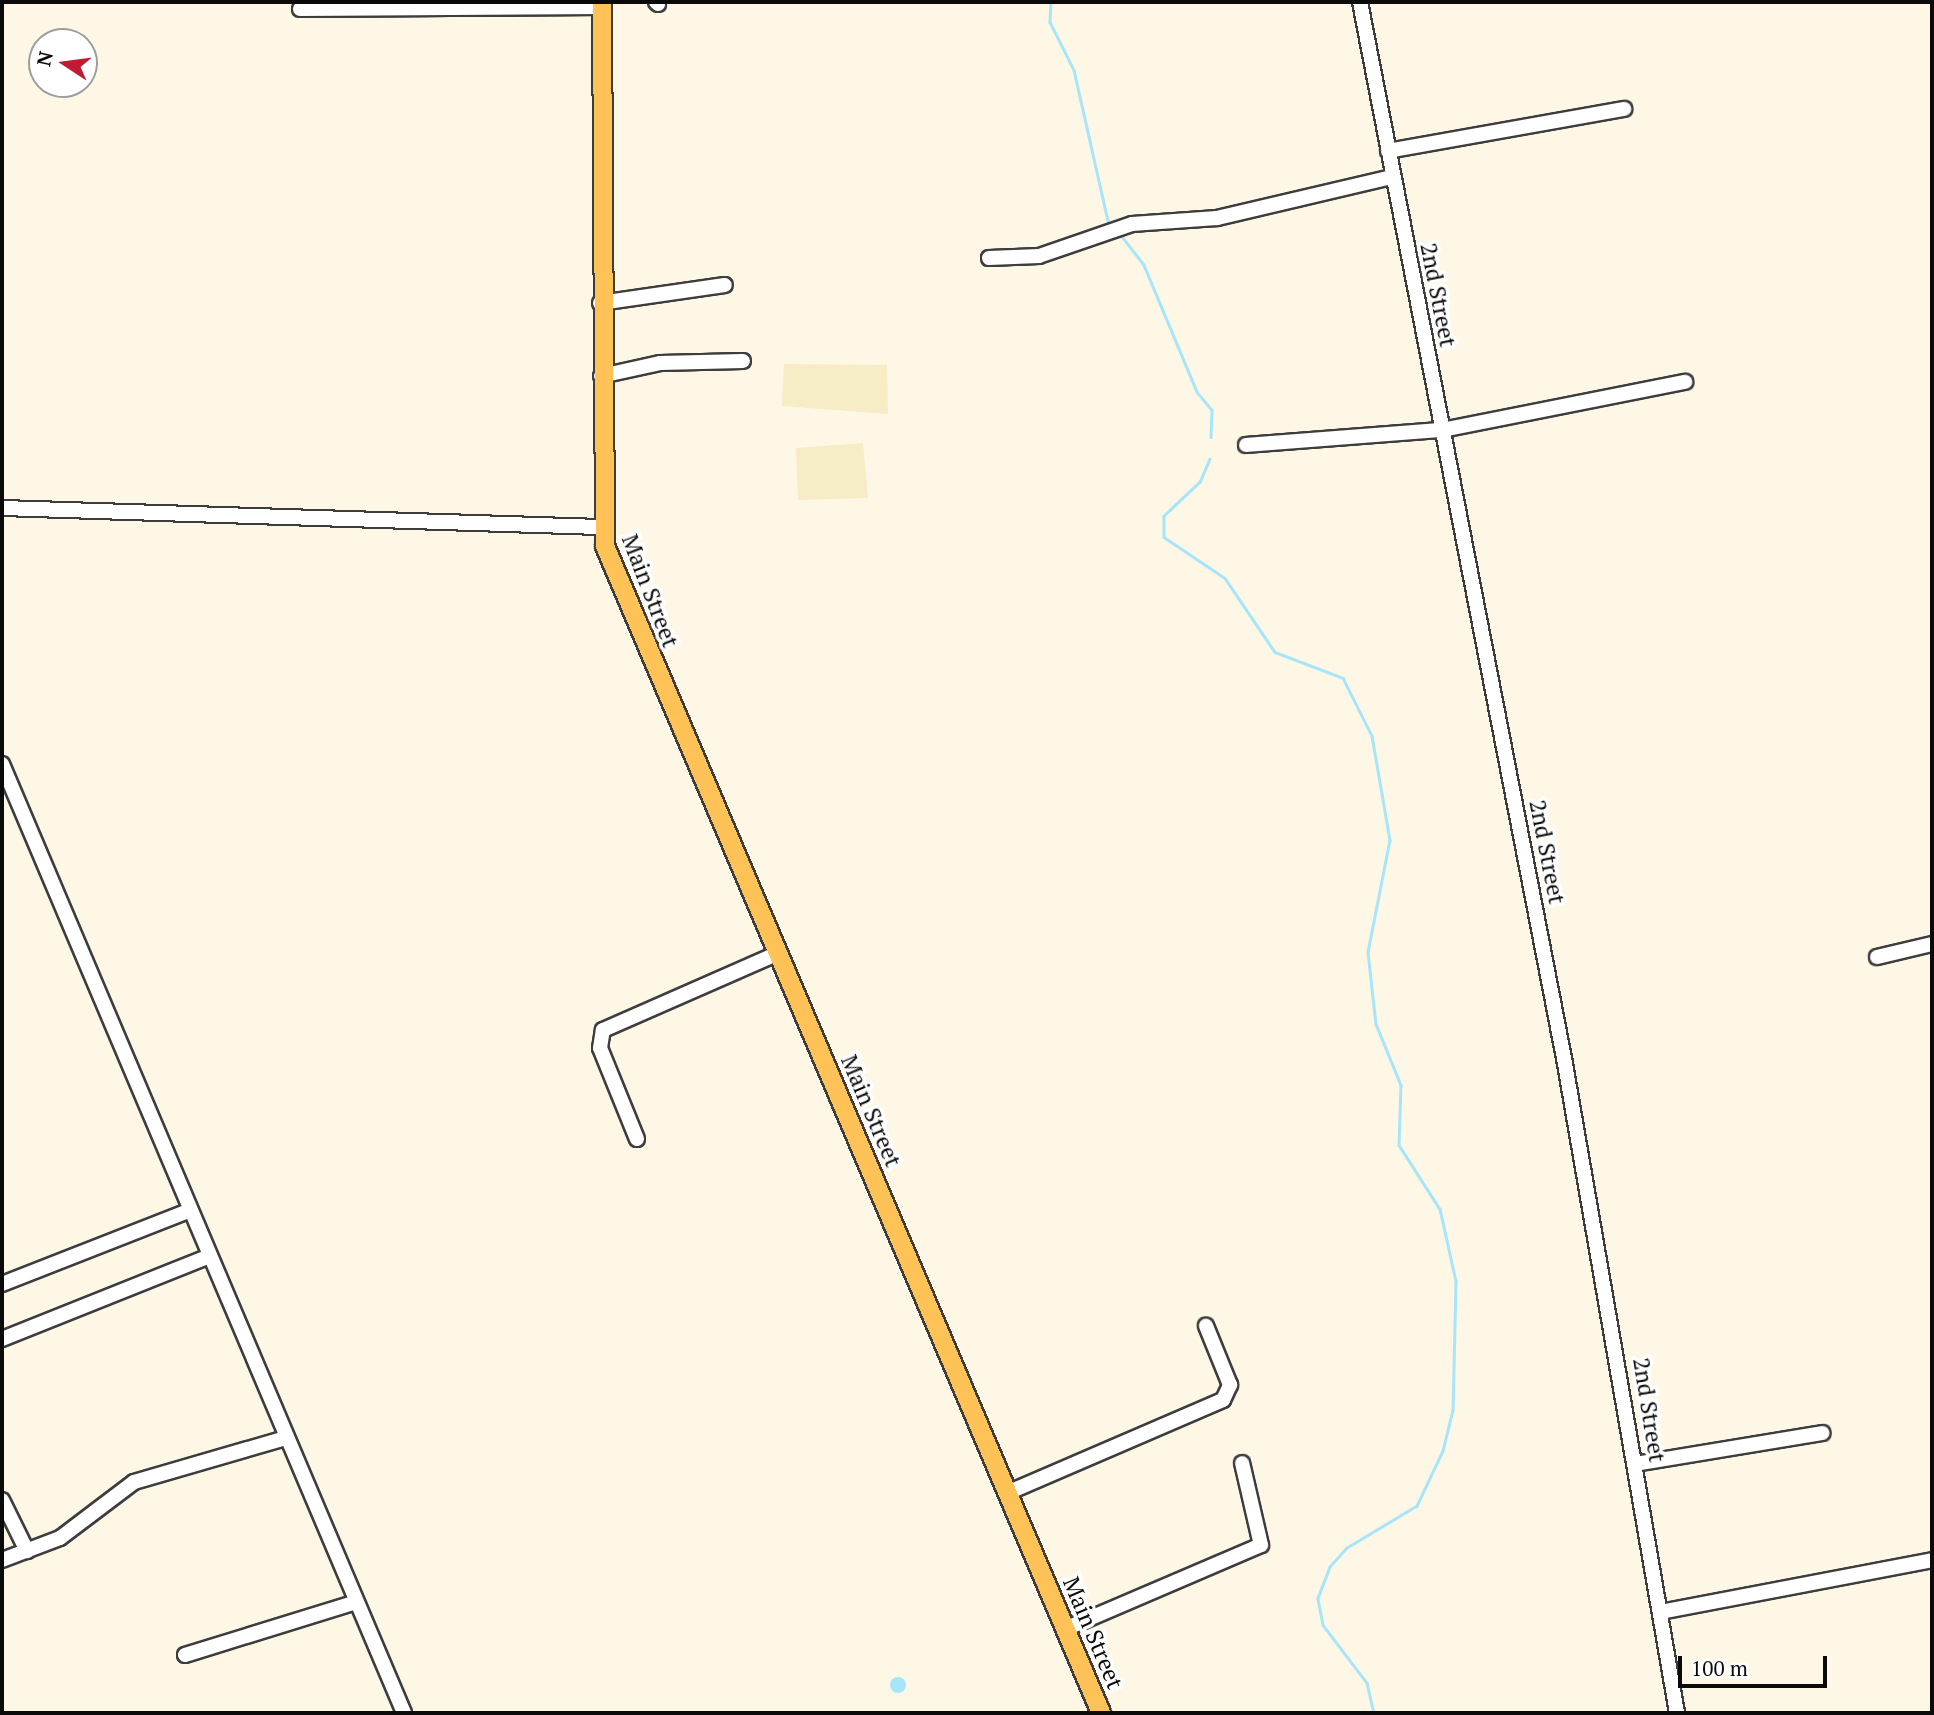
<!DOCTYPE html>
<html>
<head>
<meta charset="utf-8">
<style>
	body { margin:0 }
	#map { position:relative; width:1934px; height:1715px; overflow:hidden; background:#fff7e6; font-family:"PT Serif",serif }
	div>[style] { position:absolute }
	[style*='--x'] { left:calc(var(--x)*1px); top:calc(var(--y)*1px); width:calc(var(--w)*1px); rotate:calc(var(--a)*1deg) }
	.farmland>* { inset:0; background:#f6ecc5 }
	.water>* { inset:0; background:#a7e5fa }
	.round { border-radius:50% }
	.stream>* { height:2.5px; margin:-1.25px; padding:0 1.25px; transform-origin:1.25px; border-radius:1.25px; background:#a7e5fa }
	.roads { filter:drop-shadow(2px 0 #3d3d3d) drop-shadow(-2px 0 #3d3d3d) drop-shadow(0 2px #3d3d3d) drop-shadow(0 -2px #3d3d3d) }
	.minor>* { height:14px; margin:-7px; padding:0 7px; transform-origin:7px; border-radius:7px; background:#fff }
	.major>* { height:18px; margin:-9px; padding:0 9px; transform-origin:9px; border-radius:9px; background:#ffc256 }
	span { translate:-50% -50%; white-space:nowrap; text-align:center; line-height:1.15; -webkit-text-stroke:7px #fff; paint-order:stroke }
	.street-label { font-size:23px; color:#0a0a0a }
	.frame { position:absolute; inset:0; border:4px solid #0a0a0a; pointer-events:none }
	.north { position:absolute; left:28px; top:28px; width:70px; height:70px; box-sizing:border-box; background:#fff; border:2px solid #9d9d9d; border-radius:50%; rotate:283deg; font-size:19px; font-weight:700; line-height:28px; text-align:center; color:#0a0a0a }
	.north::after { content:''; display:block; margin:auto; width:24px; height:32px; background:#c11a35; clip-path:polygon(50% 0,100% 100%,50% 72%,0 100%) }
	.scale { position:absolute; left:1678px; top:1656px; width:149px; height:32px; box-sizing:border-box; border:4px solid #0a0a0a; border-top:0; padding-left:9px; font-size:21px; line-height:24px; white-space:nowrap; color:#0a0a0a; -webkit-text-stroke:5px #fff; paint-order:stroke }
</style>
</head>
<body>
<div id="map">
	<div class="farmland">
		<i style="clip-path:polygon(784px 364px,887px 365px,888px 414px,782px 406px)"></i>
		<i style="clip-path:polygon(863px 443px,868px 498px,798px 500px,796px 448px)"></i>
	</div>
	<div class="water">
		<i class="round" style="left:890px;top:1677px;width:16px;height:16px"></i>
	</div>
	<div class="stream">
		<i style="--x:1051;--y:2;--w:20;--a:93"></i>
		<i style="--x:1050;--y:22;--w:54;--a:63.4"></i>
		<i style="--x:1074;--y:70;--w:155;--a:77.3"></i>
		<i style="--x:1120;--y:234;--w:39;--a:52"></i>
		<i style="--x:1144;--y:265;--w:138;--a:67.3"></i>
		<i style="--x:1197;--y:392;--w:23;--a:50"></i>
		<i style="--x:1212;--y:410;--w:27;--a:92"></i>
		<i style="--x:1210;--y:459;--w:25;--a:113"></i>
		<i style="--x:1200;--y:482;--w:50;--a:136.6"></i>
		<i style="--x:1164;--y:516;--w:21;--a:90"></i>
		<i style="--x:1164;--y:537;--w:73;--a:33.9"></i>
		<i style="--x:1225;--y:578;--w:89;--a:56"></i>
		<i style="--x:1275;--y:652;--w:73;--a:20.9"></i>
		<i style="--x:1343;--y:678;--w:65;--a:63.4"></i>
		<i style="--x:1372;--y:736;--w:106;--a:80.2"></i>
		<i style="--x:1390;--y:840;--w:114;--a:101.1"></i>
		<i style="--x:1368;--y:952;--w:72;--a:83.7"></i>
		<i style="--x:1376;--y:1024;--w:66;--a:67.7"></i>
		<i style="--x:1401;--y:1085;--w:60;--a:91.9"></i>
		<i style="--x:1399;--y:1145;--w:76;--a:57.4"></i>
		<i style="--x:1440;--y:1209;--w:74;--a:77.5"></i>
		<i style="--x:1456;--y:1281;--w:129;--a:91.3"></i>
		<i style="--x:1453;--y:1410;--w:42;--a:103.7"></i>
		<i style="--x:1443;--y:1451;--w:61;--a:115.3"></i>
		<i style="--x:1417;--y:1506;--w:82;--a:149"></i>
		<i style="--x:1347;--y:1548;--w:25;--a:132"></i>
		<i style="--x:1330;--y:1567;--w:34;--a:111"></i>
		<i style="--x:1318;--y:1599;--w:26;--a:79"></i>
		<i style="--x:1323;--y:1625;--w:73;--a:52.8"></i>
		<i style="--x:1367;--y:1683;--w:31;--a:77"></i>
	</div>
	<div class="roads">
		<div class="minor">
			<i style="--x:656;--y:2;--w:3;--a:45"></i>
			<i style="--x:1360;--y:2;--w:1076;--a:79.07"></i>
			<i style="--x:1564;--y:1058;--w:665;--a:80.21"></i>
			<i style="--x:300;--y:9;--w:302;--a:-0.4"></i>
			<i style="--x:1388;--y:151;--w:240;--a:-10.1"></i>
			<i style="--x:989;--y:258;--w:50;--a:-2.3"></i>
			<i style="--x:1039;--y:256;--w:98;--a:-19"></i>
			<i style="--x:1132;--y:224;--w:85;--a:-4"></i>
			<i style="--x:1217;--y:218;--w:180;--a:-13.2"></i>
			<i style="--x:600;--y:303;--w:126;--a:-8.2"></i>
			<i style="--x:601;--y:376;--w:60;--a:-12.4"></i>
			<i style="--x:660;--y:363;--w:83;--a:-1.4"></i>
			<i style="--x:1246;--y:445;--w:197;--a:-4.4"></i>
			<i style="--x:1442;--y:430;--w:248;--a:-11.2"></i>
			<i style="--x:2;--y:508;--w:599;--a:1.82"></i>
			<i style="--x:2;--y:764;--w:1031;--a:67.04"></i>
			<i style="--x:1877;--y:957;--w:57;--a:-13.3"></i>
			<i style="--x:637;--y:1139;--w:98;--a:-112.1"></i>
			<i style="--x:600;--y:1048;--w:18;--a:-81"></i>
			<i style="--x:603;--y:1030;--w:189;--a:-23.7"></i>
			<i style="--x:2;--y:1284;--w:198;--a:-21.4"></i>
			<i style="--x:2;--y:1339;--w:221;--a:-21.8"></i>
			<i style="--x:1635;--y:1464;--w:190;--a:-9.4"></i>
			<i style="--x:1007;--y:1493;--w:235;--a:-23.3"></i>
			<i style="--x:1223;--y:1400;--w:17;--a:-65"></i>
			<i style="--x:1230;--y:1385;--w:64;--a:-112.1"></i>
			<i style="--x:2;--y:1500;--w:57;--a:63.9"></i>
			<i style="--x:2;--y:1560;--w:62;--a:-20.8"></i>
			<i style="--x:60;--y:1538;--w:93;--a:-37.1"></i>
			<i style="--x:134;--y:1482;--w:157;--a:-16.2"></i>
			<i style="--x:1660;--y:1612;--w:277;--a:-10.8"></i>
			<i style="--x:1065;--y:1629;--w:213;--a:-23.2"></i>
			<i style="--x:1261;--y:1545;--w:84;--a:-103"></i>
			<i style="--x:185;--y:1655;--w:179;--a:-17.2"></i>
		</div>
		<div class="major">
			<i style="--x:602;--y:2;--w:544;--a:89.68"></i>
			<i style="--x:605;--y:546;--w:1268;--a:66.97"></i>
		</div>
	</div>
	<div class="street-label">
		<span style="left:1438px;top:295px;rotate:79deg">2nd Street</span>
		<span style="left:650px;top:591px;rotate:69deg">Main Street</span>
		<span style="left:1547px;top:852px;rotate:79deg">2nd Street</span>
		<span style="left:871px;top:1111px;rotate:67deg">Main Street</span>
		<span style="left:1649px;top:1410px;rotate:81deg">2nd Street</span>
		<span style="left:1093px;top:1633px;rotate:67deg">Main Street</span>
	</div>
	<div class="frame"></div>
	<div class="north">N</div>
	<div class="scale">100 m</div>
</div>
</body>
</html>
